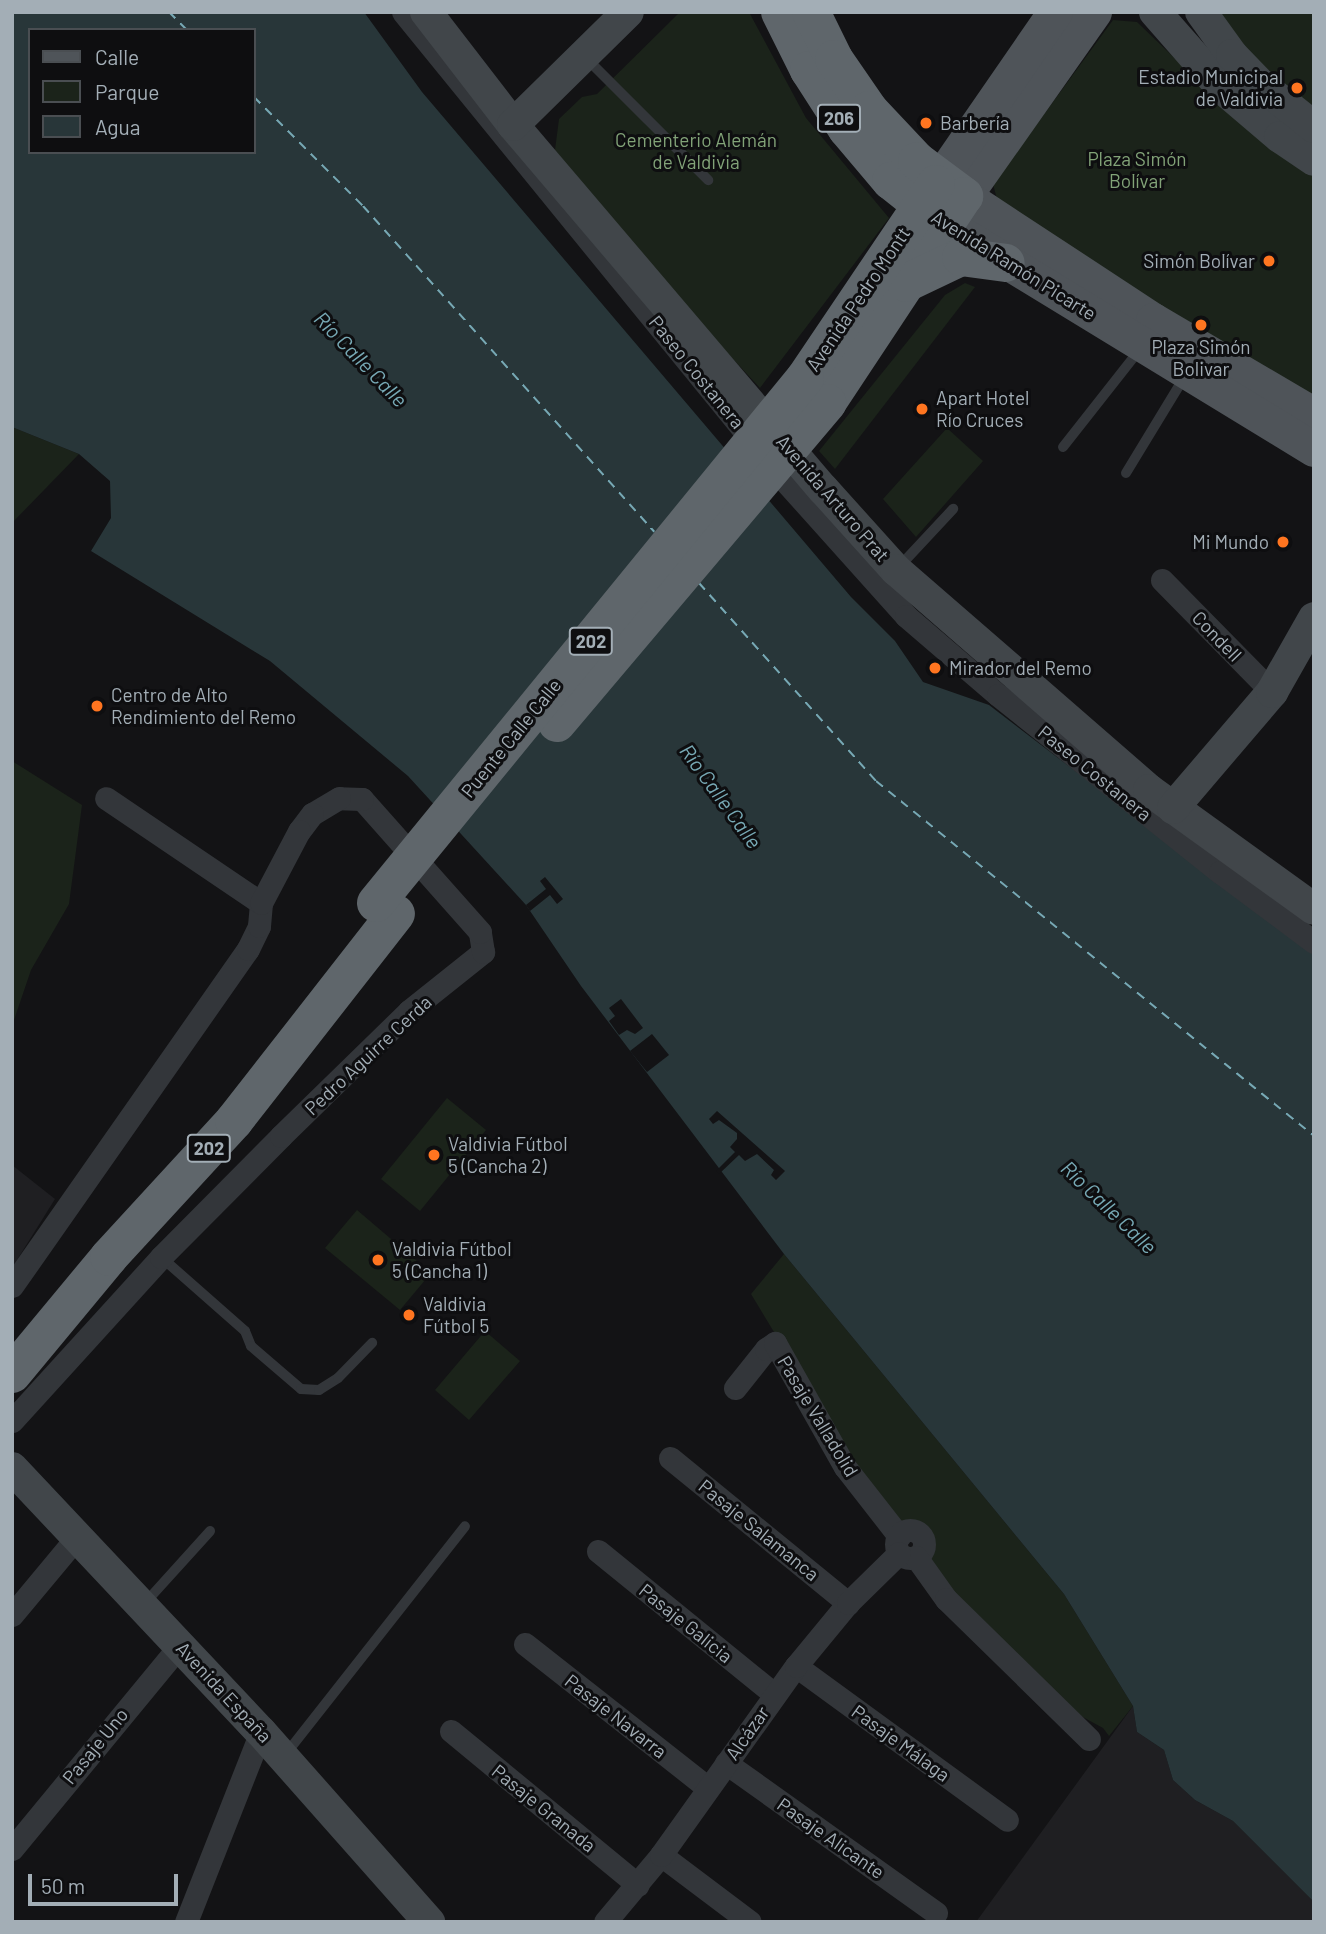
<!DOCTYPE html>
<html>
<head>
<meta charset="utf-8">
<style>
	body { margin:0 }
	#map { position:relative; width:1326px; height:1934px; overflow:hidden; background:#131315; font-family:Barlow,sans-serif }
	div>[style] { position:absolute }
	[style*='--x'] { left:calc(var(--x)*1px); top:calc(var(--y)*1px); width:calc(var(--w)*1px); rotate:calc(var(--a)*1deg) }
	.built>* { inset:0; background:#1f1f22 }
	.green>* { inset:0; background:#1b231a }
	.water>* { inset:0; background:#283639 }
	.pier>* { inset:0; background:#131315 }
	.ferry>* { height:2px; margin-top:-1px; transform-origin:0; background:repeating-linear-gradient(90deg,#77a9b5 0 9px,transparent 0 16px) }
	.lane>* { height:10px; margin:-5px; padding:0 5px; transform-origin:5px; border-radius:5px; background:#33363a }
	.street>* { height:23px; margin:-11.5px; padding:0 11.5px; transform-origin:11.5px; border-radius:11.5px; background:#33363a }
	.street>.ring { margin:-11.5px; padding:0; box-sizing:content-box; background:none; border:23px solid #33363a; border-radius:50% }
	.secondary>* { height:32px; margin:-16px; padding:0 16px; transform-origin:16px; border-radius:16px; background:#41464a }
	.primary>* { height:35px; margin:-17.5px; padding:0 17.5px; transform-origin:17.5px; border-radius:17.5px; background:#4f5459 }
	.highway>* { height:38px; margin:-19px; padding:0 19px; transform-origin:19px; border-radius:19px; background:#5f666b }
	.highway-bridge>* { height:38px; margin:-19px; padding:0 19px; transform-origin:19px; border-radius:19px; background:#5f666b }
	.dots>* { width:19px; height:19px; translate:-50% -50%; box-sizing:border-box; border:4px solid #0e0e10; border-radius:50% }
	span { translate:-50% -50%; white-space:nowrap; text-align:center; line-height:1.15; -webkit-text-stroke:6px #0e0e10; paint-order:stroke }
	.shield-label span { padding:2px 5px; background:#0e0e10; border:2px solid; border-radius:5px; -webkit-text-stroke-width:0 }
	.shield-label { font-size:18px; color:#a3aeb6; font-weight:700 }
	.poi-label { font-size:19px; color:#a3aeb6 }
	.right { translate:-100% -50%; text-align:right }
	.left { translate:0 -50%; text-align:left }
	.park-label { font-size:19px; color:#82a378 }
	.street-label { font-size:19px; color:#a3aeb6 }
	.water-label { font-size:21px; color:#77a9b5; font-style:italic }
	.frame { position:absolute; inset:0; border:14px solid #a3aeb6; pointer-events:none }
	.legend { position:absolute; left:28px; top:28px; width:228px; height:126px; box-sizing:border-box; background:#0e0e10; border:2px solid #4a4e52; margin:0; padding:9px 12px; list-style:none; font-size:21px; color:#a3aeb6 }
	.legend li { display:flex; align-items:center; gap:14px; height:35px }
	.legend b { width:35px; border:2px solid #4a4e52 }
	.scale { position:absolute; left:28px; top:1874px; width:150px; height:32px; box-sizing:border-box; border:4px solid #a3aeb6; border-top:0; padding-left:9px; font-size:21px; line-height:24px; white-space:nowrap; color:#a3aeb6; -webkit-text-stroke:5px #0e0e10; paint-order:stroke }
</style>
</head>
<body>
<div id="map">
	<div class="built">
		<i style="clip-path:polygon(12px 1165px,55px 1199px,12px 1268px)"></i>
		<i style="clip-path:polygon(1133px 1706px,1137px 1732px,1164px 1750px,1173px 1780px,1195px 1800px,1233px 1821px,1314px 1902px,1314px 1922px,976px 1922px)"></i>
	</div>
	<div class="green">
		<i style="clip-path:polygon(680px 12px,749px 12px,806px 118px,889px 218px,760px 388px,651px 271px,555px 150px,559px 119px,582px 97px,597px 94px)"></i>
		<i style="clip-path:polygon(1214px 12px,1314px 12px,1314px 115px,1245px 62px)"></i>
		<i style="clip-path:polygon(1113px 20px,1137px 22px,1190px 73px,1314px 175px,1314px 406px,998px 203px,993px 184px)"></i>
		<i style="clip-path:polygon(965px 283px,975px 287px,835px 469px,819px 451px,945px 295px)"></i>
		<i style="clip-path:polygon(12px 427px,79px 454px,12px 523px)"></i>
		<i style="clip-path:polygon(947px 428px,983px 461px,916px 537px,883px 499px)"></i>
		<i style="clip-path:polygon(12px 761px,82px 805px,69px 904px,31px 970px,12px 1026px)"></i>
		<i style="clip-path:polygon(447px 1098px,486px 1130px,420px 1211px,381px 1179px)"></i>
		<i style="clip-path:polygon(357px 1210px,431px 1273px,400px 1310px,325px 1248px)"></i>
		<i style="clip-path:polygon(784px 1254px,1064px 1594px,1133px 1706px,1109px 1736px,1103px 1728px,1068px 1709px,978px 1625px,927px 1555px,928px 1535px,919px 1525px,909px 1527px,896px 1522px,860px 1474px,751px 1294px)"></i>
		<i style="clip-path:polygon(485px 1331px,520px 1361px,469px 1420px,435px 1390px)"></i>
	</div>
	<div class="water">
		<i style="clip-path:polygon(evenodd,12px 12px,364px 12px,422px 92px,851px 597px,895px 641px,923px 682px,989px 705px,1314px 954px,1314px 1902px,1233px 1821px,1195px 1800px,1173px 1780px,1164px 1750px,1137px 1732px,1133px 1706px,1064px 1594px,784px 1254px,581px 986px,526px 905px,408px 776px,270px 661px,91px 551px,111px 518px,110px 481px,79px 454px,12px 427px,12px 12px,30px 30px,254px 30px,254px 152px,30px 152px,30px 30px)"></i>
	</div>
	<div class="pier">
		<i style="clip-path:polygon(545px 877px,563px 899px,557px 904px,550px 895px,530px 911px,526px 905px,546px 889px,540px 881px)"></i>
		<i style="clip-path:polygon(621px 999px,643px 1028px,635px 1034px,627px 1030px,619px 1035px,609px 1021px,615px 1016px,609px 1008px)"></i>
		<i style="clip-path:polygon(652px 1034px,669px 1055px,647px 1072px,630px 1051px)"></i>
		<i style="clip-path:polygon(717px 1111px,785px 1171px,776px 1180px,771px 1175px,774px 1170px,757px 1154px,745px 1161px,739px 1155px,719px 1174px,716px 1171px,735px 1152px,730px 1147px,737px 1139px,737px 1133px,719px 1120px,713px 1124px,709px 1119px)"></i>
	</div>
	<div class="ferry">
		<i style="--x:169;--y:12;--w:25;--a:45"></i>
		<i style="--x:254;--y:97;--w:154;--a:45"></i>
		<i style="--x:363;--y:206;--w:437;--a:48.2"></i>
		<i style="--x:699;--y:583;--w:266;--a:48.2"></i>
		<i style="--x:876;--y:781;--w:564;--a:39.02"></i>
	</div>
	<div class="lane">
		<i style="--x:586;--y:58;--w:173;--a:45"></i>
		<i style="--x:1063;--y:447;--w:126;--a:-51.8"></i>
		<i style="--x:1126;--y:473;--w:114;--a:-58.7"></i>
		<i style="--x:898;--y:568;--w:81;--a:-47"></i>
		<i style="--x:161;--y:1257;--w:112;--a:41.4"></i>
		<i style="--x:245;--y:1331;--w:16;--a:68"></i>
		<i style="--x:251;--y:1346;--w:66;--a:40.7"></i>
		<i style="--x:301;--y:1389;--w:18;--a:3"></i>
		<i style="--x:319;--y:1390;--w:22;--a:-32"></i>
		<i style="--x:338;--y:1378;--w:49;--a:-45.8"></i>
		<i style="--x:145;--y:1603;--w:97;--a:-47.9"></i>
		<i style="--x:285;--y:1755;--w:291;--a:-51.8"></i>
	</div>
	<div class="street">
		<i style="--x:403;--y:12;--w:605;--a:50.84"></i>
		<i style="--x:785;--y:481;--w:181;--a:48.1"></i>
		<i style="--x:906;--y:616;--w:121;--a:40.7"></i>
		<i style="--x:998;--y:695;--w:284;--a:38.6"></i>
		<i style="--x:1220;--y:872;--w:117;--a:36.7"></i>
		<i style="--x:1162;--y:580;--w:157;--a:45.5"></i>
		<i style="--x:12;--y:1286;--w:411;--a:-55"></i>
		<i style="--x:248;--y:949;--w:25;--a:-64"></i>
		<i style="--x:259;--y:926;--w:23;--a:-85"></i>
		<i style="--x:261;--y:903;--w:187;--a:-145.9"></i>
		<i style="--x:735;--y:1388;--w:50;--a:-51.5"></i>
		<i style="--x:766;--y:1349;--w:11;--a:-34"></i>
		<i style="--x:775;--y:1343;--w:142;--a:60.6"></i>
		<i style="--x:845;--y:1467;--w:88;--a:52"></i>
		<i style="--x:12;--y:1421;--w:222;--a:-47.7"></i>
		<i style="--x:161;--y:1257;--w:170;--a:-45.2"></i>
		<i style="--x:281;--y:1136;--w:179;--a:-44.3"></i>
		<i style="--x:409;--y:1011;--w:95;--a:-38.6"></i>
		<i style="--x:483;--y:952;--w:20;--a:-99"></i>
		<i style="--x:480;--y:932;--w:178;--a:-131.6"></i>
		<i style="--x:362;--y:799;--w:23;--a:-178"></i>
		<i style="--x:339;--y:798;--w:31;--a:149"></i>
		<i style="--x:312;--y:814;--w:21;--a:127"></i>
		<i style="--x:299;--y:831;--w:81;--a:117.8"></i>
		<i style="--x:670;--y:1458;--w:230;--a:39.2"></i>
		<i class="ring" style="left:896px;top:1530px;width:5px;height:5px"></i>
		<i style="--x:598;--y:1551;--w:227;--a:39.1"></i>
		<i style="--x:916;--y:1557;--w:52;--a:54.5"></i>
		<i style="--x:946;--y:1599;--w:200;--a:44.4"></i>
		<i style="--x:12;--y:1615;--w:102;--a:-50.2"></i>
		<i style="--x:525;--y:1644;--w:233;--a:38.2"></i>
		<i style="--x:796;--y:1666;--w:261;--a:36.1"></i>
		<i style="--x:451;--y:1731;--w:242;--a:39.5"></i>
		<i style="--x:726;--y:1763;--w:258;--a:35.5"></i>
		<i style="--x:12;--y:1849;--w:264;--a:-50.5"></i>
		<i style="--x:661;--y:1855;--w:111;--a:37"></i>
		<i style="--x:186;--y:1922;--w:204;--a:-68.5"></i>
		<i style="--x:605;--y:1922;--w:87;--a:-50.1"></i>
		<i style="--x:661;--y:1855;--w:232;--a:-54.5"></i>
		<i style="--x:796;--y:1666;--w:82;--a:-50.5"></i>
		<i style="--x:848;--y:1603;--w:71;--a:-44.4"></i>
	</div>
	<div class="secondary">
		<i style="--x:426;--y:12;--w:143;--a:52.4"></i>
		<i style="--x:513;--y:125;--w:478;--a:49.6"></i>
		<i style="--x:823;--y:489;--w:109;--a:48"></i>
		<i style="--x:896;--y:570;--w:335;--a:41"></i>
		<i style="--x:1149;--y:790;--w:203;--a:35.8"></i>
		<i style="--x:1155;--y:12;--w:98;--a:48.7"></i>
		<i style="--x:1220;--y:86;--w:79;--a:40.4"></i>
		<i style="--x:1280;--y:137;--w:41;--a:34.1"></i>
		<i style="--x:1201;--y:12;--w:53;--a:54.2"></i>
		<i style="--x:1232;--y:55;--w:40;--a:46"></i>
		<i style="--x:1260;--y:84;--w:69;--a:38.5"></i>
		<i style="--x:513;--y:125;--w:161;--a:-44.5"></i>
		<i style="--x:1173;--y:808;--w:153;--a:-49.5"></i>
		<i style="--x:1272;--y:692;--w:85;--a:-60.4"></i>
		<i style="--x:12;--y:1468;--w:363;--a:46.7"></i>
		<i style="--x:261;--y:1732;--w:254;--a:48.5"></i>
	</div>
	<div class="primary">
		<i style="--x:1094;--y:12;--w:225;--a:125.2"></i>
		<i style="--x:964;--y:196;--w:226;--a:33.3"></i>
		<i style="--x:1153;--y:320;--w:187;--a:30.5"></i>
		<i style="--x:939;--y:180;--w:204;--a:-55.4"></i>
		<i style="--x:945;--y:224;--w:432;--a:31.4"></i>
	</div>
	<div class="highway">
		<i style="--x:780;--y:12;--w:65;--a:63.4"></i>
		<i style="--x:809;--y:70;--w:70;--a:57.2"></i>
		<i style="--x:847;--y:129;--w:68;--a:49.8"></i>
		<i style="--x:891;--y:181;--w:69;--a:38.5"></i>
		<i style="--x:811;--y:12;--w:52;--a:63.9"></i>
		<i style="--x:834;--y:59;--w:62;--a:55.5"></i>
		<i style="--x:869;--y:110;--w:70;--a:46.7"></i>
		<i style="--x:917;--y:161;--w:59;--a:36.7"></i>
		<i style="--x:964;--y:196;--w:248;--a:123.5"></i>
		<i style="--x:906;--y:283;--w:61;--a:-25.3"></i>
		<i style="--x:961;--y:257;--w:45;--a:7.6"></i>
		<i style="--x:805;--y:378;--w:234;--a:-56"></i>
		<i style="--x:12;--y:1374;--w:152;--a:-50.3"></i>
		<i style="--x:109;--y:1257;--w:185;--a:-47.4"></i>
		<i style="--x:234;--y:1121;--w:263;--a:-52"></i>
	</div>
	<div class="highway-bridge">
		<i style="--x:557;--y:723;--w:419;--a:-49.8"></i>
		<i style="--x:376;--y:903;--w:678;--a:-50.75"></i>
	</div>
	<div class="dots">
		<i style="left:1297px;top:88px;background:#ff7520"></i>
		<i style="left:926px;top:123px;background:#ff7520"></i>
		<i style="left:1269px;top:261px;background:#ff7520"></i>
		<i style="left:1201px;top:325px;background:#ff7520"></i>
		<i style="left:922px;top:409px;background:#ff7520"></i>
		<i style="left:1283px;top:542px;background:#ff7520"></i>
		<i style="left:935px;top:668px;background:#ff7520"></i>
		<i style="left:97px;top:706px;background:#ff7520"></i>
		<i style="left:434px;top:1155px;background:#ff7520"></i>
		<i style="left:378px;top:1260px;background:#ff7520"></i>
		<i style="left:409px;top:1315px;background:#ff7520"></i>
	</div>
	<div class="shield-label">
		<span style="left:839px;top:118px">206</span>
		<span style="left:591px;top:641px">202</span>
		<span style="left:209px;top:1148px">202</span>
	</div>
	<div class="poi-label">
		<span class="right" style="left:1283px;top:88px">Estadio Municipal<br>de Valdivia</span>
		<span class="left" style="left:940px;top:123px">Barbería</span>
		<span class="right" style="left:1255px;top:261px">Simón Bolívar</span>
		<span style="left:1201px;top:358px">Plaza Simón<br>Bolivar</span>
		<span class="left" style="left:936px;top:409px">Apart Hotel<br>Río Cruces</span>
		<span class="right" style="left:1269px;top:542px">Mi Mundo</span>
		<span class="left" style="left:949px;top:668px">Mirador del Remo</span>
		<span class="left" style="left:111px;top:706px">Centro de Alto<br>Rendimiento del Remo</span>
		<span class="left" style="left:448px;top:1155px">Valdivia Fútbol<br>5 (Cancha 2)</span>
		<span class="left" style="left:392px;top:1260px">Valdivia Fútbol<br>5 (Cancha 1)</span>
		<span class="left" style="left:423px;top:1315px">Valdivia<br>Fútbol 5</span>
	</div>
	<div class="park-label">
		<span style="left:696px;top:151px">Cementerio Alemán<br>de Valdivia</span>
		<span style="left:1137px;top:170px">Plaza Simón<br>Bolívar</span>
	</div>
	<div class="street-label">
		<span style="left:1014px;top:265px;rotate:32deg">Avenida Ramón Picarte</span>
		<span style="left:858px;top:299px;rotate:-56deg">Avenida Pedro Montt</span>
		<span style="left:697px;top:372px;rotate:51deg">Paseo Costanera</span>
		<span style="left:833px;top:498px;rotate:49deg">Avenida Arturo Prat</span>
		<span style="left:1217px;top:636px;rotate:46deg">Condell</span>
		<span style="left:511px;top:738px;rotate:-51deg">Puente Calle Calle</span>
		<span style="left:1095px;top:773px;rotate:39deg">Paseo Costanera</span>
		<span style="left:368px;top:1055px;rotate:-43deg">Pedro Aguirre Cerda</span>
		<span style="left:818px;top:1416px;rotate:59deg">Pasaje Valladolid</span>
		<span style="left:759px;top:1530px;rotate:39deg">Pasaje Salamanca</span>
		<span style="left:686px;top:1623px;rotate:39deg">Pasaje Galicia</span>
		<span style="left:224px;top:1692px;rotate:47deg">Avenida España</span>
		<span style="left:616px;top:1716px;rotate:38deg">Pasaje Navarra</span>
		<span style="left:747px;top:1733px;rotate:-55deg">Alcázar</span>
		<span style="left:901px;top:1743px;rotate:36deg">Pasaje Málaga</span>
		<span style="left:95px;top:1746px;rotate:-51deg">Pasaje Uno</span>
		<span style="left:544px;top:1808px;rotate:39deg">Pasaje Granada</span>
		<span style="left:831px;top:1838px;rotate:35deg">Pasaje Alicante</span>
	</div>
	<div class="water-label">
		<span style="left:361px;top:359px;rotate:46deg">Río Calle Calle</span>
		<span style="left:721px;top:796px;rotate:54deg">Río Calle Calle</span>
		<span style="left:1109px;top:1207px;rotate:44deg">Río Calle Calle</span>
	</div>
	<div class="frame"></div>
	<ul class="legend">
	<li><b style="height:9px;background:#4f5459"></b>Calle</li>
	<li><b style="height:19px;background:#1b231a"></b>Parque</li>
	<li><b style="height:19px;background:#283639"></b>Agua</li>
	</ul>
	<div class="scale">50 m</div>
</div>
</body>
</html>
